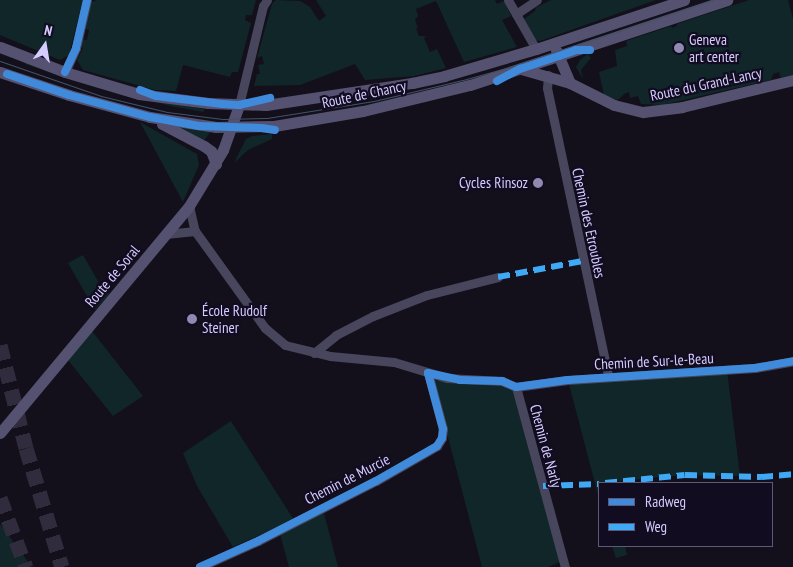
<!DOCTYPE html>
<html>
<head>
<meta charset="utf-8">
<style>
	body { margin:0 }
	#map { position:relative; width:793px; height:567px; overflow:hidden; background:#13101c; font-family:"PT Sans Narrow",sans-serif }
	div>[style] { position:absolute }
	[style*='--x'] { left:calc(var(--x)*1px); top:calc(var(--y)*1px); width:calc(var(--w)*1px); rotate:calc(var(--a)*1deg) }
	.green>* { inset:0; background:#102628 }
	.highway-tunnel>* { height:15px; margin-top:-7.5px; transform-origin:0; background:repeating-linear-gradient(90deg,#302c3e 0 15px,transparent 0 23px) }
	.street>* { height:9px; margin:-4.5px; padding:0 4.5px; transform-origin:4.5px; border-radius:4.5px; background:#48465d }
	.secondary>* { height:11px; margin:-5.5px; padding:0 5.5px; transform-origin:5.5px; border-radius:5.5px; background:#555170 }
	.tram>* { height:1px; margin:-0.5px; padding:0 0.5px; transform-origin:0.5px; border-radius:0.5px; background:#415367 }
	.quiet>* { height:6px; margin-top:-3px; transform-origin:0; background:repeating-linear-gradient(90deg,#3fa9f5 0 12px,transparent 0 18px) }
	.cycleway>* { height:8px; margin:-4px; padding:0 4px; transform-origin:4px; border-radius:4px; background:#408adc }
	.dots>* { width:14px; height:14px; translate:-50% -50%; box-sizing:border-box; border:2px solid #110c20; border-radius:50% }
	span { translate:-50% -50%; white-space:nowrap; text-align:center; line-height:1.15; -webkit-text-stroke:4.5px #110c20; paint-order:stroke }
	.poi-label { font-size:15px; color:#d5ccff }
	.left { translate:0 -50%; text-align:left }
	.right { translate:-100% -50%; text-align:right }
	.street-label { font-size:15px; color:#d5ccff }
	.legend { position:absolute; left:598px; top:482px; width:175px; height:65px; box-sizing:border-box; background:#110c20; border:1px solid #5f5979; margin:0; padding:6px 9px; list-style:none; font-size:15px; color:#d5ccff }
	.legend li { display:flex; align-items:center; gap:10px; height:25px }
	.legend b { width:25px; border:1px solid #5f5979 }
	.north { position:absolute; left:20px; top:20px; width:50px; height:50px; -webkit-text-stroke:4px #110c20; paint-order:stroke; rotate:13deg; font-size:14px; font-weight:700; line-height:20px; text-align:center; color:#d5ccff }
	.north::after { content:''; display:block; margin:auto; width:18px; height:22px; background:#d5ccff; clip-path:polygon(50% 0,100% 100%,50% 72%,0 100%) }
</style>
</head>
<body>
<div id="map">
	<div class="green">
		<i style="clip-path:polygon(0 0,83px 0,69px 55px,60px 60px,0 35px)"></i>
		<i style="clip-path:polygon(97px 0,256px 0,252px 15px,246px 15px,245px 20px,251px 23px,238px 72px,232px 72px,230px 77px,183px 65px,176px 91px,155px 90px,83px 70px,77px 60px,83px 48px,80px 45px,81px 39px,87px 40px,89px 30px,83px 28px,89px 3px)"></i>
		<i style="clip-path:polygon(276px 0,300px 1px,310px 7px,319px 21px,326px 16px,316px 0,495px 0,497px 4px,504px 1px,511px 16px,502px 20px,517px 47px,464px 62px,436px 1px,416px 9px,418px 16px,415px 20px,418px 28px,416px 28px,419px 36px,426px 36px,424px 38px,430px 52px,437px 49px,446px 68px,414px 76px,365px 80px,355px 64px,300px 85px,254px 86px,257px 74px,260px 74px,258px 65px,264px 64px,262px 56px,257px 58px,272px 4px)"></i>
		<i style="clip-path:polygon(551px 0,656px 0,540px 41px,534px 40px,523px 20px,536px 10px,535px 8px)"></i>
		<i style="clip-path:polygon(749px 0,788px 0,793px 19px,793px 75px,781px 78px,779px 72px,773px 74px,771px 80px,662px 105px,641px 104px,638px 96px,630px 98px,629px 92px,624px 94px,618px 100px,604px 95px,599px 72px,617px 66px,615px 50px,627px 46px,626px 41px,671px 26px,672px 28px,677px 26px,677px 24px)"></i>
		<i style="clip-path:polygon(588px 54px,591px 58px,581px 70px,583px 79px,576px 67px,580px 60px)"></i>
		<i style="clip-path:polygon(26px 61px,161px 101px,204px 109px,204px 112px,175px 107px,103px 89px,25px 64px)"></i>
		<i style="clip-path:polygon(140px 122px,197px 154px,199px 165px,183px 202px)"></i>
		<i style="clip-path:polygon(177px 127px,211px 131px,203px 142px)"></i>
		<i style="clip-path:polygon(272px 134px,272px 139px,248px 150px,234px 163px,246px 139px,252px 136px)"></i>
		<i style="clip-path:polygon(83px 255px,102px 288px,105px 288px,109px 294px,95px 310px,68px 263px)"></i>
		<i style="clip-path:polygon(92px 331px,143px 396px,113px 416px,68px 360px)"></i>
		<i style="clip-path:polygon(727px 370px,740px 476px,685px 475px,599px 483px,599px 499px,568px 380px)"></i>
		<i style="clip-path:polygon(433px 380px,502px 385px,508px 386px,514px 392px,560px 562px,548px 567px,482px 567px)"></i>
		<i style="clip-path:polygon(231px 421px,294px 520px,233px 547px,197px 486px,183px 453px)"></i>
		<i style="clip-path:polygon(324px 513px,338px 567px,289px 567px,280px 534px)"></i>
		<i style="clip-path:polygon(0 524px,32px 567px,0 567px)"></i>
		<i style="clip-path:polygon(612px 546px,625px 546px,627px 555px,616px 558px)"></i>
	</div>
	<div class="highway-tunnel">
		<i style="--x:0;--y:345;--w:106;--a:75.8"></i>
		<i style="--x:26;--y:448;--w:124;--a:73.2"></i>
		<i style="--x:0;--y:498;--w:74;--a:69.4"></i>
	</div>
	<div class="street">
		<i style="--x:508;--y:0;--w:56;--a:60.3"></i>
		<i style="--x:516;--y:14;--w:25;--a:-34"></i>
		<i style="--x:65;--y:72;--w:26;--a:-65"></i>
		<i style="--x:76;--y:48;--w:49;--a:-77.1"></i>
		<i style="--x:548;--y:75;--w:13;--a:94"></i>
		<i style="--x:547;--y:88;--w:294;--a:78"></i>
		<i style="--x:239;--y:105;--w:102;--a:-76.4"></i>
		<i style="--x:263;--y:6;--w:7;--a:-56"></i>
		<i style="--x:189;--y:206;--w:26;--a:77"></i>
		<i style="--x:195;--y:231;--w:120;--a:54.2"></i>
		<i style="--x:265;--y:328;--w:26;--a:40"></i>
		<i style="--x:285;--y:345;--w:46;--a:13.7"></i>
		<i style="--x:330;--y:356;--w:64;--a:5.4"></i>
		<i style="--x:394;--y:362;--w:55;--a:16.8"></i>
		<i style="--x:447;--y:378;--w:55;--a:3.1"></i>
		<i style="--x:502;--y:381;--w:15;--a:23"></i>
		<i style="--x:516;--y:387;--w:187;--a:74.8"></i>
		<i style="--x:166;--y:234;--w:29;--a:-6"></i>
		<i style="--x:314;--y:353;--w:28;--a:-39"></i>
		<i style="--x:336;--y:335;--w:42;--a:-27.2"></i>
		<i style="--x:373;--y:316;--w:58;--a:-21.3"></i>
		<i style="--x:427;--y:295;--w:73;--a:-14.2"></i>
		<i style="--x:516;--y:387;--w:52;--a:-7.7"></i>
		<i style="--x:568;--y:380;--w:187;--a:-3.7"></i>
		<i style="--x:755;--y:368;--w:39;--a:-10"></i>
		<i style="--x:200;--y:567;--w:64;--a:-24.1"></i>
		<i style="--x:258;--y:541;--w:132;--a:-27"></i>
		<i style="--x:376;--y:481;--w:70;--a:-29.8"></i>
		<i style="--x:437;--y:446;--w:9;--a:-58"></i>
		<i style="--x:442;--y:438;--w:9;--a:-84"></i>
		<i style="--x:443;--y:429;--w:58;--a:-105"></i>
	</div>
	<div class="secondary">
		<i style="--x:0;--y:47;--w:70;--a:21"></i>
		<i style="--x:65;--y:72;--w:77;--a:16.6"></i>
		<i style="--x:139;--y:94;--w:70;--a:7.4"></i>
		<i style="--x:208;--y:103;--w:58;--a:2"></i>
		<i style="--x:266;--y:105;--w:148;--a:-8.6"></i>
		<i style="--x:412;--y:83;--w:33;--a:-12"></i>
		<i style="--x:444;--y:76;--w:96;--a:-16.4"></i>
		<i style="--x:536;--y:49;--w:156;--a:-18.3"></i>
		<i style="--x:556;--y:50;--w:36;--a:67"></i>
		<i style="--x:521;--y:69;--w:51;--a:15.9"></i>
		<i style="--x:570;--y:83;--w:49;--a:26.6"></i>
		<i style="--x:614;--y:105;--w:30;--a:14"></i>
		<i style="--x:643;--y:112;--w:39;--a:-7"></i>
		<i style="--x:682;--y:107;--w:114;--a:-13.7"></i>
		<i style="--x:0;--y:72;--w:73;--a:18.4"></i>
		<i style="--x:69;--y:95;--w:84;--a:15.2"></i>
		<i style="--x:150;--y:117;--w:67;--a:8.6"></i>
		<i style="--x:216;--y:127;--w:58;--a:-1"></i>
		<i style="--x:274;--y:126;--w:90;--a:-9.6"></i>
		<i style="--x:363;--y:111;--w:110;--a:-13.7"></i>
		<i style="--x:470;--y:85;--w:271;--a:-18.3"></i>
		<i style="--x:162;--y:124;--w:47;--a:27.6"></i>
		<i style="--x:204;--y:146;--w:9;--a:36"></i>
		<i style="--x:211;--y:151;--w:14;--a:69"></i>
		<i style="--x:0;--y:433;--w:295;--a:-50.2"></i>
		<i style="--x:189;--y:206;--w:66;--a:-58.7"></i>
		<i style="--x:223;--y:150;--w:48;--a:-70.4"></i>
	</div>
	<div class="tram">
		<i style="--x:0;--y:61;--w:107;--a:19.1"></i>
		<i style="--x:101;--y:96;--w:68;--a:13.6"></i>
		<i style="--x:167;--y:112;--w:56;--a:7.1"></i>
		<i style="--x:223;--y:119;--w:44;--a:-1.3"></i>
		<i style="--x:267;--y:118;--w:108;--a:-9"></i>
		<i style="--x:374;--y:101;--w:91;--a:-13.3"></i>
		<i style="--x:463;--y:80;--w:49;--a:-15.5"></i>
		<i style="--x:510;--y:67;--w:214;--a:-18.3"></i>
	</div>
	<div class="quiet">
		<i style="--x:498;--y:277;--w:86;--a:-10.7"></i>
		<i style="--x:605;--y:483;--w:80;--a:-5.7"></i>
		<i style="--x:685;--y:475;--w:76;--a:1.5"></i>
		<i style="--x:761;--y:477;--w:32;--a:-5"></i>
		<i style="--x:543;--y:486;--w:56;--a:-2"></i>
	</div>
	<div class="cycleway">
		<i style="--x:65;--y:72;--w:26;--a:-65"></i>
		<i style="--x:76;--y:48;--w:49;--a:-77.1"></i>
		<i style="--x:7;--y:74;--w:65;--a:18.7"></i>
		<i style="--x:69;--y:95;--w:84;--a:15.2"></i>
		<i style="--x:150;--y:117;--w:50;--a:10.4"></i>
		<i style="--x:199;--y:126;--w:62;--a:1.8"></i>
		<i style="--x:261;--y:128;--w:14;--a:8"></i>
		<i style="--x:497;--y:81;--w:26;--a:-28"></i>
		<i style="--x:520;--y:69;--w:41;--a:-18.4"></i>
		<i style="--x:559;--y:56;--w:18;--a:-19"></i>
		<i style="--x:576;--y:50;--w:14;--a:0"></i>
		<i style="--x:140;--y:90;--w:17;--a:21"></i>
		<i style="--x:156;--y:96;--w:67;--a:6.8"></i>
		<i style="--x:223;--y:104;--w:16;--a:4"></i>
		<i style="--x:239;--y:105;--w:32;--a:-13"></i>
		<i style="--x:200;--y:567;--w:64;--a:-24.1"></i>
		<i style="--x:258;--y:541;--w:132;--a:-27"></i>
		<i style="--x:376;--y:481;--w:70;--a:-29.8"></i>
		<i style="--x:437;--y:446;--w:9;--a:-58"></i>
		<i style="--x:442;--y:438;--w:9;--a:-84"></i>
		<i style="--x:443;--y:429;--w:58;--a:-105"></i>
		<i style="--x:428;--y:373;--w:33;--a:12"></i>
		<i style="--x:460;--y:380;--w:42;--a:1.4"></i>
		<i style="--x:502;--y:381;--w:15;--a:23"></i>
		<i style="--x:516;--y:387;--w:52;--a:-7.7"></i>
		<i style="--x:568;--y:380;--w:187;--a:-3.7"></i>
		<i style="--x:755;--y:368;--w:39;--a:-10"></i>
	</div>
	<div class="dots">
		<i style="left:679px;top:48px;background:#918ab0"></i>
		<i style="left:538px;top:183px;background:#918ab0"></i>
		<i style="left:192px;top:319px;background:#918ab0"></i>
	</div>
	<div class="poi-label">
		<span class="left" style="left:689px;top:48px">Geneva<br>art center</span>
		<span class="right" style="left:528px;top:183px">Cycles Rinsoz</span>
		<span class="left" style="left:202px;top:319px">École Rudolf<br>Steiner</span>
	</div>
	<div class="street-label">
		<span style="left:706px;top:84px;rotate:-12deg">Route du Grand-Lancy</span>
		<span style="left:364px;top:94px;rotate:-12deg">Route de Chancy</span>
		<span style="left:589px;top:223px;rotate:78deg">Chemin des Etroubles</span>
		<span style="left:112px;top:276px;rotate:-50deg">Route de Soral</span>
		<span style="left:654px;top:361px;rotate:-3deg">Chemin de Sur-le-Beau</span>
		<span style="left:546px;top:446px;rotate:75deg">Chemin de Narly</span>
		<span style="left:347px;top:479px;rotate:-27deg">Chemin de Murcie</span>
	</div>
	<ul class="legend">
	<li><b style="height:6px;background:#408adc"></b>Radweg</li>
	<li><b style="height:6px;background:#3fa9f5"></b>Weg</li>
	</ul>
	<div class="north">N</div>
</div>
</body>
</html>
